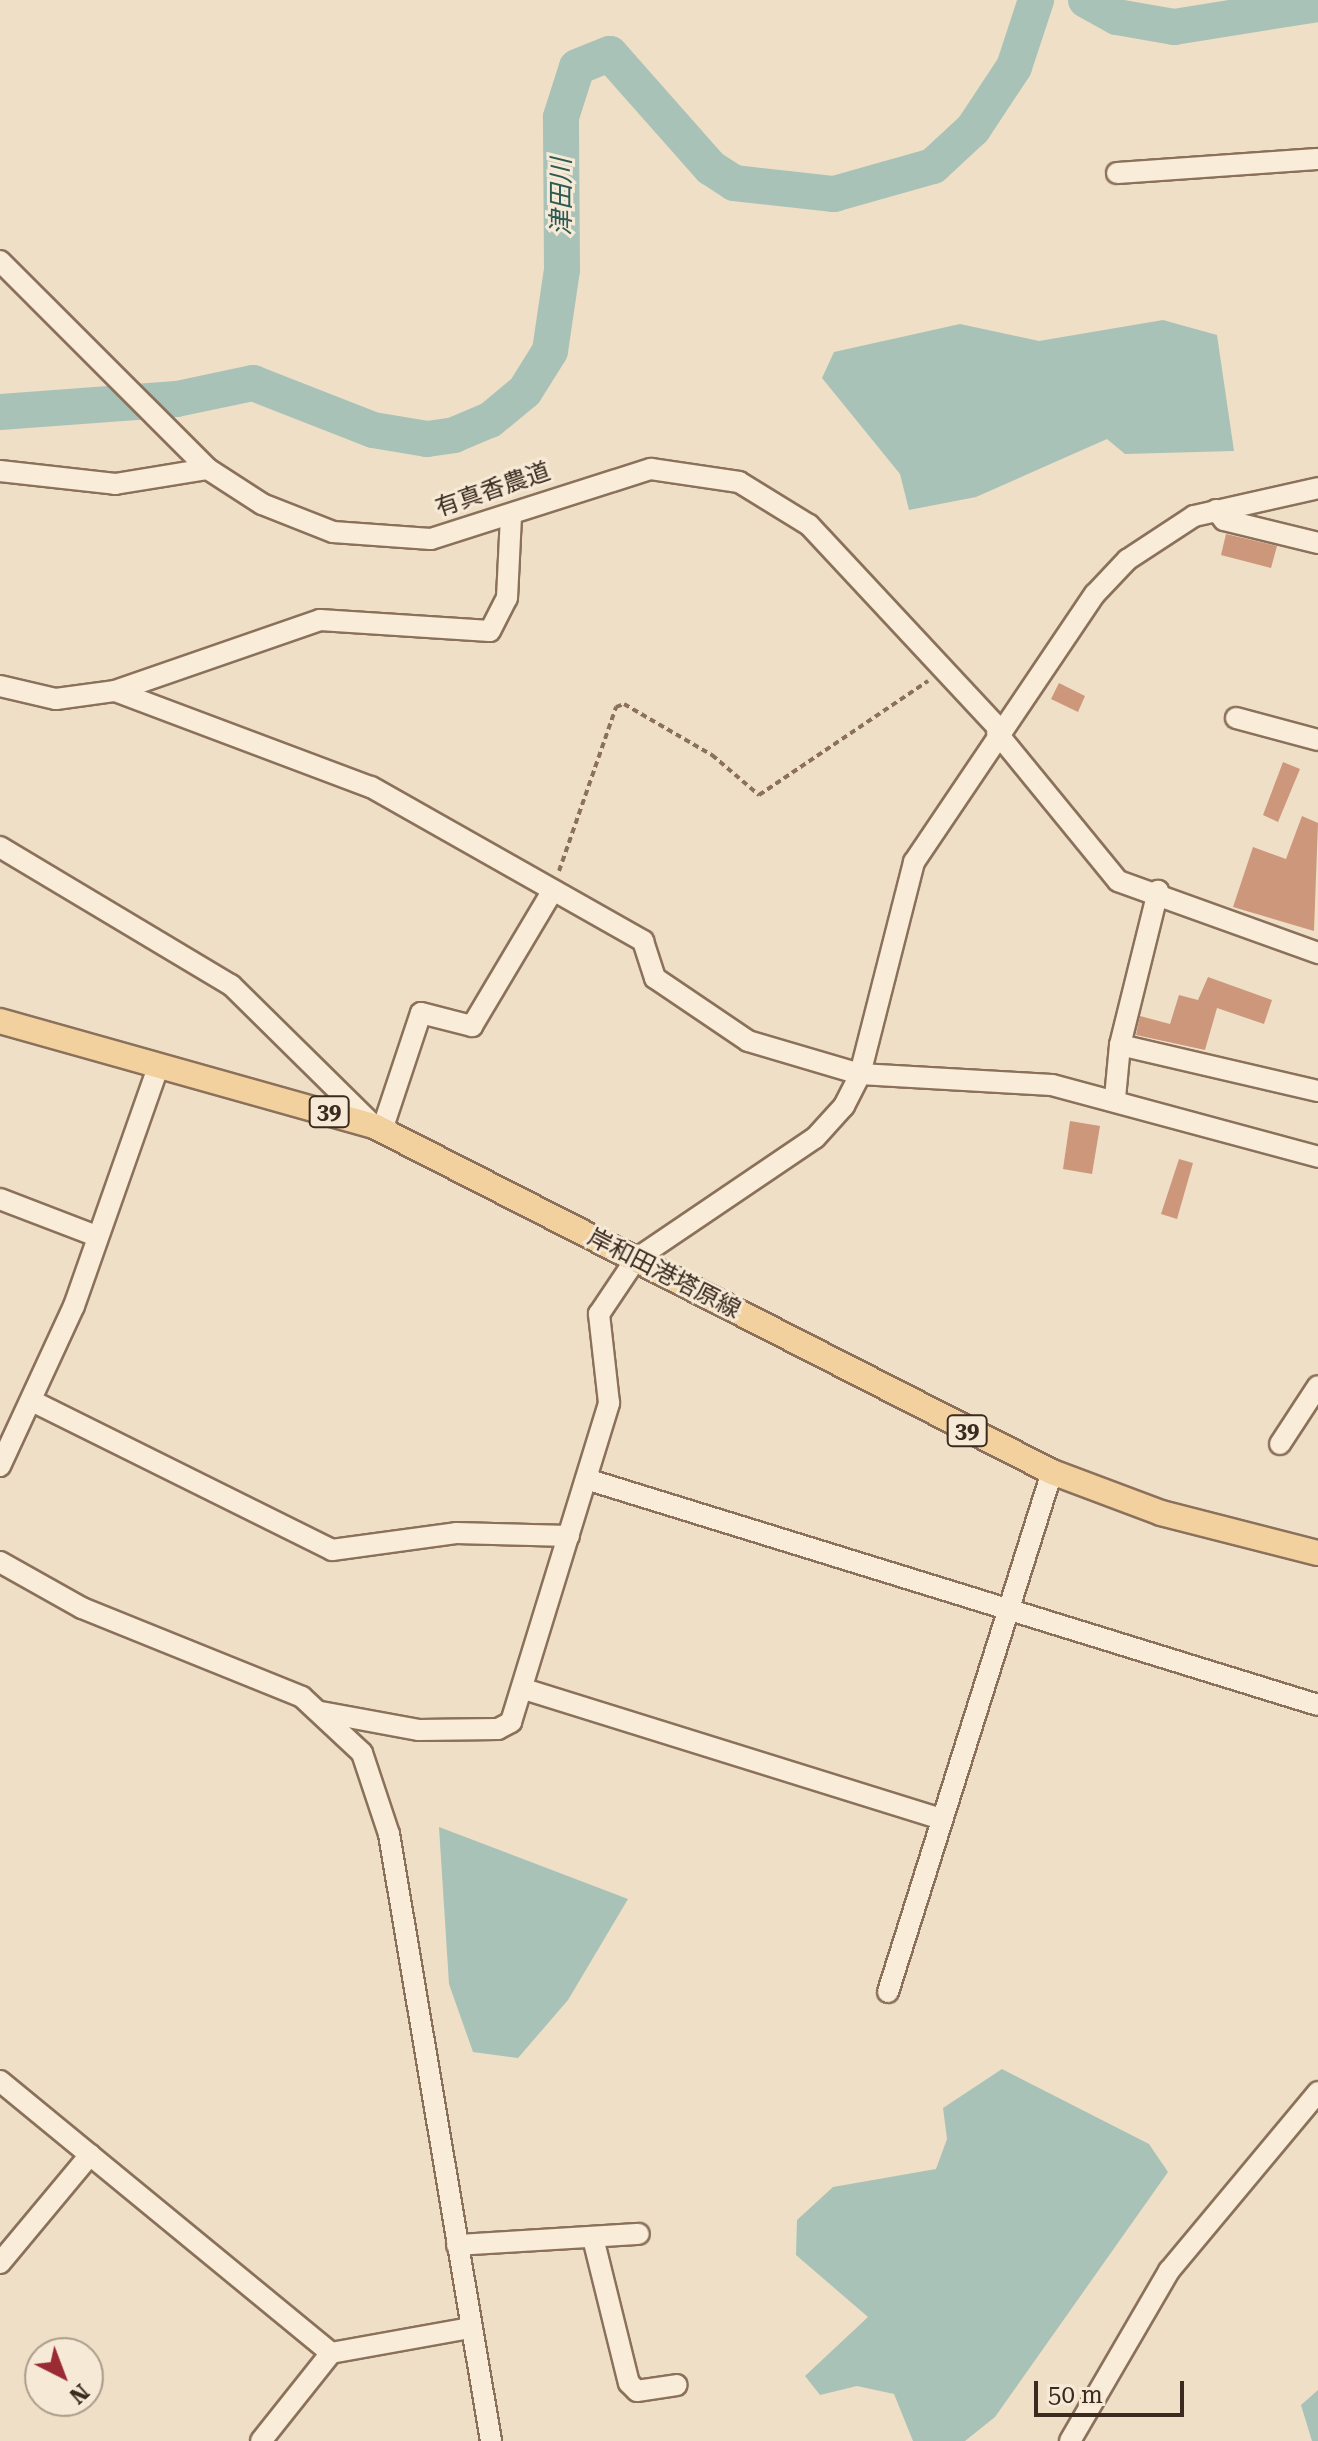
<!DOCTYPE html>
<html>
<head>
<meta charset="utf-8">
<style>
	body { margin:0 }
	#map { position:relative; width:1318px; height:2441px; overflow:hidden; background:#efdfc6; font-family:"Roboto Serif","Noto Sans JP",serif }
	div>[style] { position:absolute }
	[style*='--x'] { left:calc(var(--x)*1px); top:calc(var(--y)*1px); width:calc(var(--w)*1px); rotate:calc(var(--a)*1deg) }
	.water>* { inset:0; background:#a8c2b8 }
	.river>* { height:36px; margin:-18px; padding:0 18px; transform-origin:18px; border-radius:18px; background:#a8c2b8 }
	.building>* { inset:0; background:#cd977c }
	.path>* { height:4px; margin-top:-2px; transform-origin:0; background:repeating-linear-gradient(90deg,#8b715b 0 6px,transparent 0 10px) }
	.roads { filter:drop-shadow(2px 0 #8b715b) drop-shadow(-2px 0 #8b715b) drop-shadow(0 2px #8b715b) drop-shadow(0 -2px #8b715b) }
	.minor>* { height:20px; margin:-10px; padding:0 10px; transform-origin:10px; border-radius:10px; background:#f9edda }
	.major>* { height:24px; margin:-12px; padding:0 12px; transform-origin:12px; border-radius:12px; background:#f2d19e }
	span { translate:-50% -50%; white-space:nowrap; text-align:center; line-height:1.15; -webkit-text-stroke:6px #f6ead6; paint-order:stroke }
	.shield-label span { padding:2px 6px; background:#f6ead6; border:2px solid; border-radius:6px; -webkit-text-stroke-width:0 }
	.shield-label { font-size:22px; color:#3b2a1f; font-weight:700 }
	.street-label { font-size:24px; color:#3b2a1f }
	.water-label { font-size:26px; color:#2f5a54; font-style:italic }
	.north { position:absolute; left:24px; top:2337px; width:80px; height:80px; box-sizing:border-box; background:#f6ead6; border:2px solid #ab9d8d; border-radius:50%; rotate:138deg; font-size:22px; font-weight:700; line-height:32px; text-align:center; color:#3b2a1f }
	.north::after { content:''; display:block; margin:auto; width:28px; height:36px; background:#9a2b34; clip-path:polygon(50% 0,100% 100%,50% 72%,0 100%) }
	.scale { position:absolute; left:1034px; top:2381px; width:150px; height:36px; box-sizing:border-box; border:4px solid #3b2a1f; border-top:0; padding-left:10px; font-size:24px; line-height:28px; white-space:nowrap; color:#3b2a1f; -webkit-text-stroke:6px #f6ead6; paint-order:stroke }
</style>
</head>
<body>
<div id="map">
	<div class="water">
		<i style="clip-path:polygon(1163px 320px,1217px 335px,1234px 451px,1125px 454px,1107px 439px,976px 497px,909px 510px,900px 474px,822px 378px,834px 352px,960px 324px,1039px 341px)"></i>
		<i style="clip-path:polygon(439px 1827px,628px 1899px,568px 2000px,518px 2058px,473px 2052px,449px 1984px)"></i>
		<i style="clip-path:polygon(1002px 2069px,1149px 2144px,1168px 2172px,995px 2417px,965px 2441px,913px 2441px,894px 2394px,857px 2386px,820px 2395px,805px 2376px,868px 2317px,796px 2255px,797px 2220px,833px 2187px,936px 2169px,947px 2139px,943px 2108px)"></i>
		<i style="clip-path:polygon(1318px 2390px,1318px 2441px,1312px 2441px,1301px 2405px)"></i>
	</div>
	<div class="river">
		<i style="--x:1086;--y:0;--w:35;--a:29"></i>
		<i style="--x:1117;--y:17;--w:58;--a:10"></i>
		<i style="--x:1174;--y:27;--w:146;--a:-9.1"></i>
		<i style="--x:0;--y:412;--w:177;--a:-4.2"></i>
		<i style="--x:177;--y:399;--w:78;--a:-11.9"></i>
		<i style="--x:253;--y:383;--w:129;--a:21.4"></i>
		<i style="--x:373;--y:430;--w:55;--a:9.5"></i>
		<i style="--x:427;--y:439;--w:27;--a:-8"></i>
		<i style="--x:454;--y:435;--w:39;--a:-23"></i>
		<i style="--x:490;--y:420;--w:45;--a:-39.6"></i>
		<i style="--x:525;--y:391;--w:47;--a:-58"></i>
		<i style="--x:550;--y:351;--w:82;--a:-81.6"></i>
		<i style="--x:562;--y:270;--w:153;--a:-90.4"></i>
		<i style="--x:561;--y:117;--w:52;--a:-72.3"></i>
		<i style="--x:577;--y:67;--w:35;--a:-22"></i>
		<i style="--x:610;--y:54;--w:152;--a:48.5"></i>
		<i style="--x:711;--y:168;--w:27;--a:33"></i>
		<i style="--x:734;--y:183;--w:101;--a:6.3"></i>
		<i style="--x:834;--y:194;--w:103;--a:-15.8"></i>
		<i style="--x:933;--y:166;--w:54;--a:-42.8"></i>
		<i style="--x:973;--y:129;--w:74;--a:-56.5"></i>
		<i style="--x:1014;--y:67;--w:71;--a:-71.8"></i>
	</div>
	<div class="building">
		<i style="clip-path:polygon(1226px 534px,1277px 546px,1271px 568px,1221px 555px)"></i>
		<i style="clip-path:polygon(1059px 683px,1085px 696px,1078px 712px,1051px 699px)"></i>
		<i style="clip-path:polygon(1283px 762px,1300px 769px,1278px 822px,1263px 815px)"></i>
		<i style="clip-path:polygon(1302px 816px,1318px 823px,1314px 931px,1233px 907px,1253px 847px,1286px 859px)"></i>
		<i style="clip-path:polygon(1208px 977px,1272px 1000px,1264px 1024px,1217px 1008px,1205px 1050px,1136px 1035px,1140px 1016px,1170px 1024px,1179px 995px,1198px 1000px)"></i>
		<i style="clip-path:polygon(1070px 1121px,1100px 1126px,1092px 1174px,1063px 1169px)"></i>
		<i style="clip-path:polygon(1179px 1159px,1193px 1163px,1177px 1219px,1161px 1214px)"></i>
	</div>
	<div class="path">
		<i style="--x:559;--y:871;--w:174;--a:-70.8"></i>
		<i style="--x:616;--y:707;--w:9;--a:-21"></i>
		<i style="--x:624;--y:704;--w:102;--a:30.1"></i>
		<i style="--x:712;--y:755;--w:62;--a:40.4"></i>
		<i style="--x:759;--y:795;--w:204;--a:-34"></i>
	</div>
	<div class="roads">
		<div class="minor">
			<i style="--x:1117;--y:173;--w:201;--a:-4"></i>
			<i style="--x:0;--y:261;--w:294;--a:45"></i>
			<i style="--x:208;--y:469;--w:64;--a:32.9"></i>
			<i style="--x:262;--y:504;--w:76;--a:21.5"></i>
			<i style="--x:333;--y:532;--w:98;--a:4.1"></i>
			<i style="--x:431;--y:539;--w:231;--a:-17.7"></i>
			<i style="--x:651;--y:469;--w:89;--a:8.4"></i>
			<i style="--x:739;--y:482;--w:82;--a:31.6"></i>
			<i style="--x:809;--y:525;--w:280;--a:47"></i>
			<i style="--x:0;--y:471;--w:116;--a:6.4"></i>
			<i style="--x:115;--y:484;--w:94;--a:-9.2"></i>
			<i style="--x:1216;--y:510;--w:13;--a:51"></i>
			<i style="--x:1224;--y:520;--w:97;--a:13.7"></i>
			<i style="--x:0;--y:686;--w:57;--a:13.1"></i>
			<i style="--x:56;--y:699;--w:60;--a:-7.7"></i>
			<i style="--x:115;--y:691;--w:273;--a:20.6"></i>
			<i style="--x:371;--y:787;--w:313;--a:29.5"></i>
			<i style="--x:643;--y:941;--w:39;--a:72"></i>
			<i style="--x:655;--y:978;--w:112;--a:34.1"></i>
			<i style="--x:748;--y:1041;--w:117;--a:16.4"></i>
			<i style="--x:860;--y:1074;--w:192;--a:3.3"></i>
			<i style="--x:1052;--y:1085;--w:276;--a:15.1"></i>
			<i style="--x:115;--y:691;--w:217;--a:-19.1"></i>
			<i style="--x:320;--y:620;--w:170;--a:3.7"></i>
			<i style="--x:490;--y:631;--w:37;--a:-63"></i>
			<i style="--x:507;--y:598;--w:83;--a:-87.2"></i>
			<i style="--x:1236;--y:718;--w:85;--a:15"></i>
			<i style="--x:997;--y:733;--w:191;--a:50.7"></i>
			<i style="--x:1118;--y:881;--w:213;--a:19.8"></i>
			<i style="--x:0;--y:847;--w:269;--a:30.9"></i>
			<i style="--x:231;--y:985;--w:201;--a:44.6"></i>
			<i style="--x:1120;--y:1045;--w:203;--a:13.1"></i>
			<i style="--x:1115;--y:1098;--w:53;--a:-84.6"></i>
			<i style="--x:1120;--y:1045;--w:159;--a:-76.1"></i>
			<i style="--x:382;--y:1130;--w:123;--a:-71.6"></i>
			<i style="--x:421;--y:1013;--w:53;--a:14.3"></i>
			<i style="--x:472;--y:1026;--w:156;--a:-59.2"></i>
			<i style="--x:0;--y:1199;--w:101;--a:21"></i>
			<i style="--x:32;--y:1401;--w:335;--a:26.4"></i>
			<i style="--x:332;--y:1550;--w:125;--a:-7.8"></i>
			<i style="--x:456;--y:1533;--w:113;--a:1.5"></i>
			<i style="--x:1280;--y:1444;--w:69;--a:-56.8"></i>
			<i style="--x:0;--y:1466;--w:176;--a:-65.2"></i>
			<i style="--x:74;--y:1306;--w:256;--a:-70.6"></i>
			<i style="--x:586;--y:1479;--w:766;--a:17.16"></i>
			<i style="--x:0;--y:1562;--w:94;--a:29.3"></i>
			<i style="--x:82;--y:1608;--w:237;--a:22"></i>
			<i style="--x:302;--y:1697;--w:82;--a:43"></i>
			<i style="--x:362;--y:1753;--w:85;--a:71.6"></i>
			<i style="--x:389;--y:1834;--w:616;--a:80.46"></i>
			<i style="--x:524;--y:1689;--w:438;--a:17.3"></i>
			<i style="--x:321;--y:1712;--w:100;--a:10.4"></i>
			<i style="--x:419;--y:1730;--w:79;--a:-0.7"></i>
			<i style="--x:498;--y:1729;--w:15;--a:-28"></i>
			<i style="--x:511;--y:1722;--w:334;--a:-72.9"></i>
			<i style="--x:609;--y:1403;--w:90;--a:-96.4"></i>
			<i style="--x:599;--y:1314;--w:66;--a:-56.1"></i>
			<i style="--x:636;--y:1259;--w:216;--a:-34.1"></i>
			<i style="--x:815;--y:1138;--w:43;--a:-47.8"></i>
			<i style="--x:844;--y:1106;--w:36;--a:-63"></i>
			<i style="--x:860;--y:1074;--w:219;--a:-75.7"></i>
			<i style="--x:914;--y:862;--w:323;--a:-56"></i>
			<i style="--x:1095;--y:594;--w:47;--a:-46.7"></i>
			<i style="--x:1127;--y:560;--w:80;--a:-33.3"></i>
			<i style="--x:1194;--y:516;--w:127;--a:-12.7"></i>
			<i style="--x:888;--y:1992;--w:545;--a:-72.5"></i>
			<i style="--x:0;--y:2081;--w:428;--a:39.4"></i>
			<i style="--x:593;--y:2238;--w:149;--a:76.1"></i>
			<i style="--x:629;--y:2383;--w:11;--a:45"></i>
			<i style="--x:637;--y:2391;--w:40;--a:-8.5"></i>
			<i style="--x:457;--y:2245;--w:182;--a:-3.5"></i>
			<i style="--x:0;--y:2263;--w:141;--a:-50.2"></i>
			<i style="--x:261;--y:2441;--w:112;--a:-51.5"></i>
			<i style="--x:331;--y:2353;--w:141;--a:-10.2"></i>
			<i style="--x:1070;--y:2441;--w:197;--a:-59.8"></i>
			<i style="--x:1169;--y:2271;--w:233;--a:-50.2"></i>
		</div>
		<div class="major">
			<i style="--x:0;--y:1021;--w:388;--a:15.7"></i>
			<i style="--x:374;--y:1126;--w:761;--a:27.04"></i>
			<i style="--x:1052;--y:1472;--w:116;--a:20.6"></i>
			<i style="--x:1161;--y:1513;--w:162;--a:14.3"></i>
		</div>
	</div>
	<div class="shield-label">
		<span style="left:329px;top:1112px">39</span>
		<span style="left:967px;top:1431px">39</span>
	</div>
	<div class="street-label">
		<span style="left:493px;top:490px;rotate:-19deg">有真香農道</span>
		<span style="left:664px;top:1274px;rotate:27deg">岸和田港塔原線</span>
	</div>
	<div class="water-label">
		<span style="left:562px;top:197px;rotate:-90deg">津田川</span>
	</div>
	<div class="north">N</div>
	<div class="scale">50 m</div>
</div>
</body>
</html>
